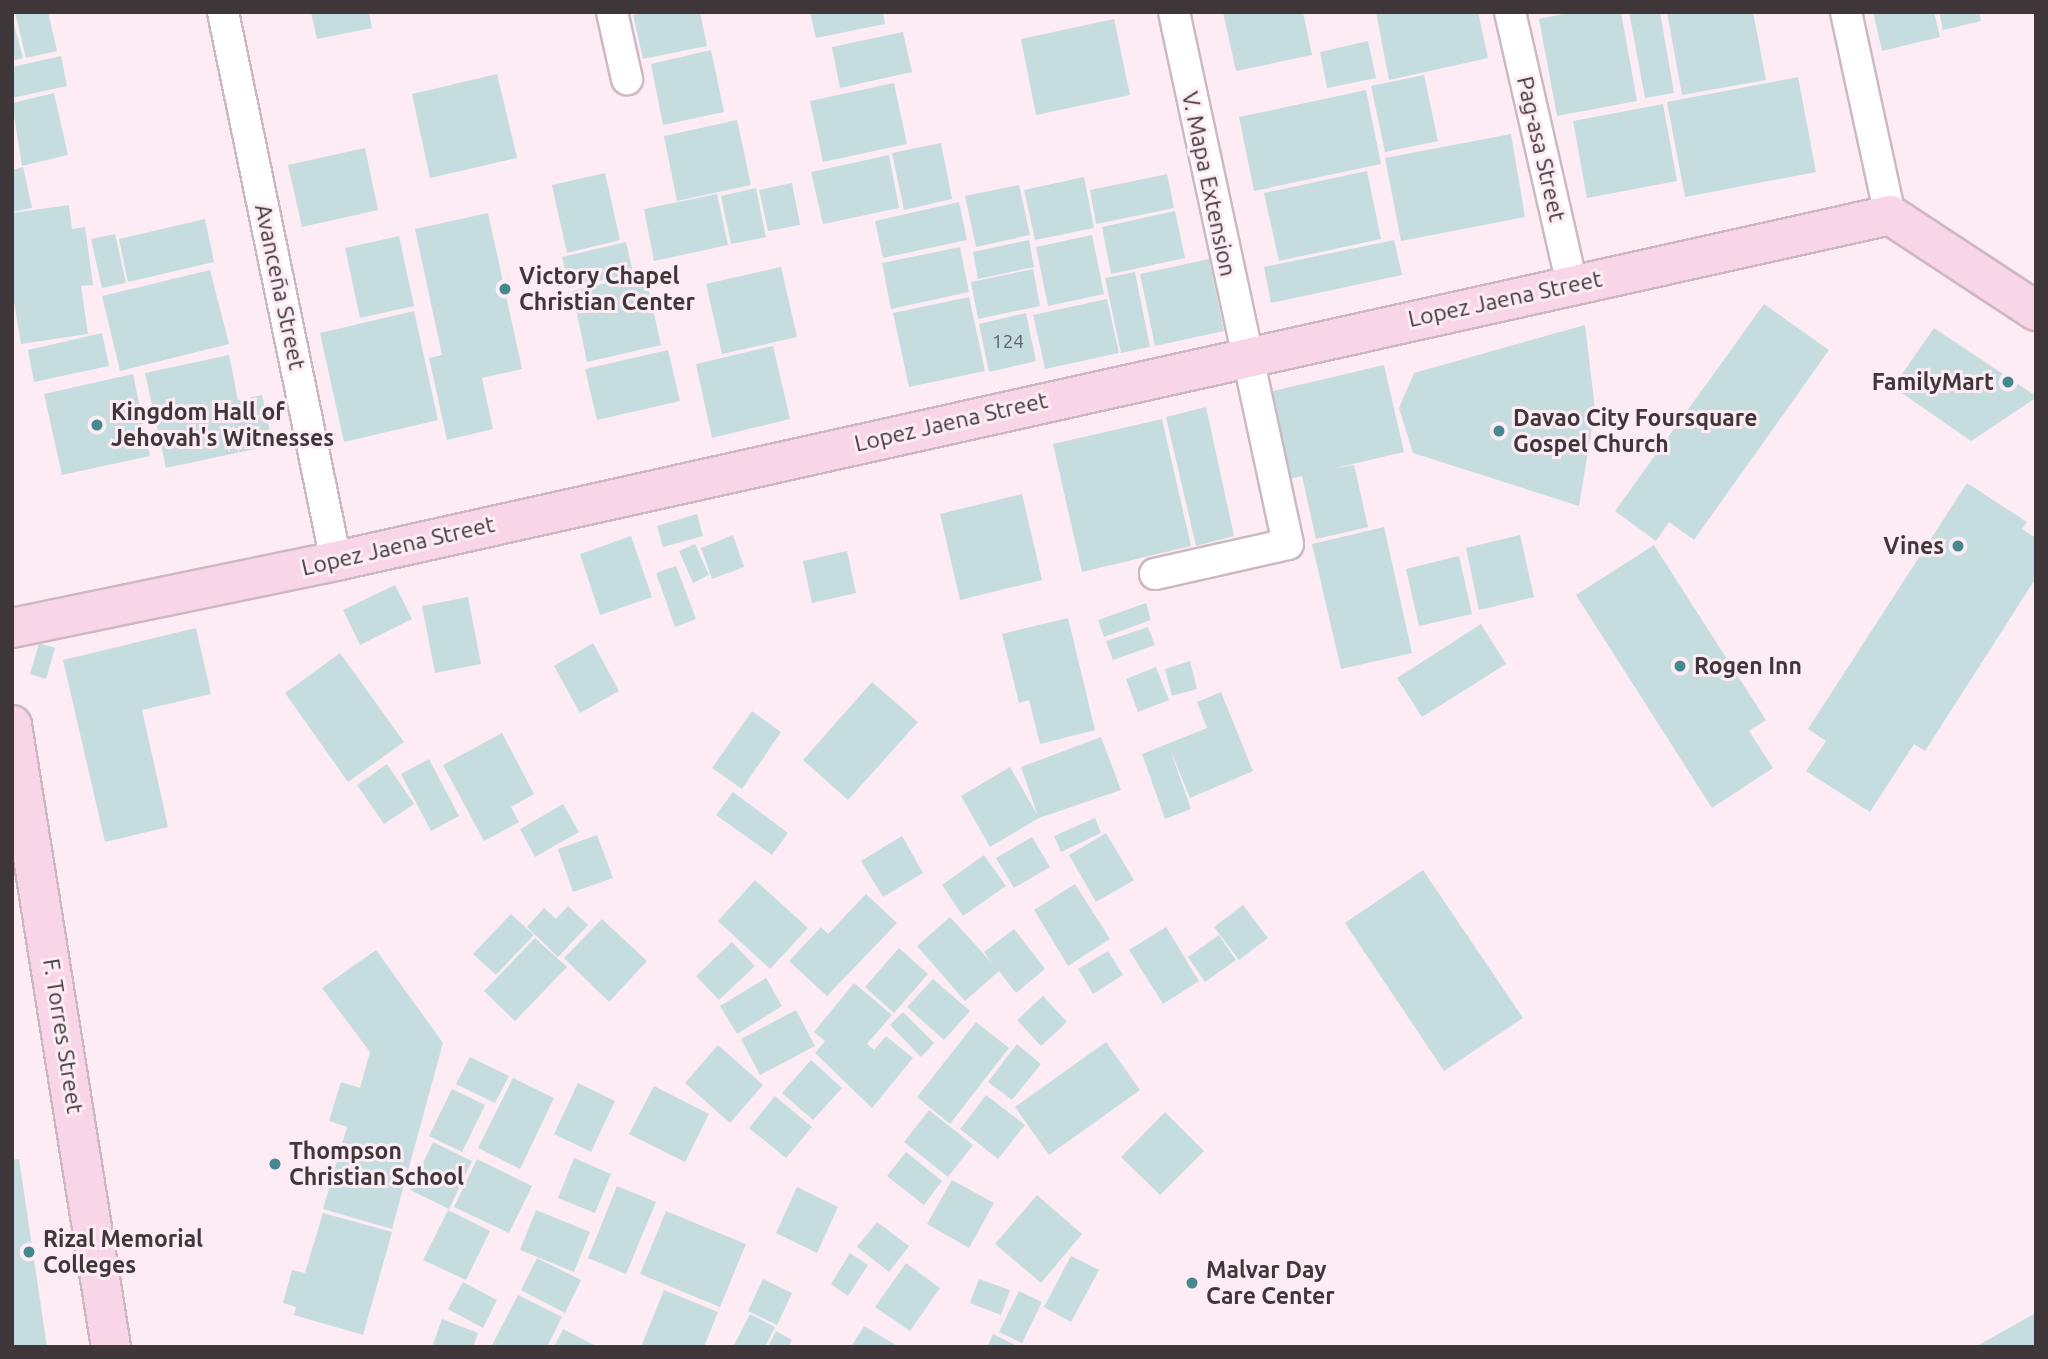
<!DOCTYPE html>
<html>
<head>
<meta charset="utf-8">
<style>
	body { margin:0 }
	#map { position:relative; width:2048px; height:1359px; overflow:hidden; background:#fdecf3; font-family:Ubuntu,sans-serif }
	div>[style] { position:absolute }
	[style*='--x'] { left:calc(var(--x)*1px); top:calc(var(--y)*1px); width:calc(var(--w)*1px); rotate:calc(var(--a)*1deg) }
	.building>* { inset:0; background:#c6dde0 }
	.roads { filter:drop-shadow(2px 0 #cdb8c1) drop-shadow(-2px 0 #cdb8c1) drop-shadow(0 2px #cdb8c1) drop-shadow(0 -2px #cdb8c1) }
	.street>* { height:30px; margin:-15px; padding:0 15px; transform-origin:15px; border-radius:15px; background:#fff }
	.secondary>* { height:38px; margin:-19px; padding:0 19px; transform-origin:19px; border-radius:19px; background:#f9d6e7 }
	.dots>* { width:19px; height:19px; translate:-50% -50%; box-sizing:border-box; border:4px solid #fdecf3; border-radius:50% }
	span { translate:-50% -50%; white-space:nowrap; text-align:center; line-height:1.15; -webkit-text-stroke:6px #fdecf3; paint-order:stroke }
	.number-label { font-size:19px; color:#606063 }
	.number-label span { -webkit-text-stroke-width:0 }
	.street-label { font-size:23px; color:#3e3639 }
	.poi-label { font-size:23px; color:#3e3639; font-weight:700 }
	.left { translate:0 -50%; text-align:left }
	.right { translate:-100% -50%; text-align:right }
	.frame { position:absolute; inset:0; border:14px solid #3e3639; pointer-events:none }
</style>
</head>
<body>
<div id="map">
	<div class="building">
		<i style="clip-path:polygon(15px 12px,48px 12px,57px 51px,26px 58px)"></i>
		<i style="clip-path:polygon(311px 12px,369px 12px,372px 28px,317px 39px)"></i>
		<i style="clip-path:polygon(648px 12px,700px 12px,707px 46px,643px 59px,633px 15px)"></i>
		<i style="clip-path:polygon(810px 12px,883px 12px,885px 24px,816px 38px)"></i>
		<i style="clip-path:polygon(1223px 12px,1303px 12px,1312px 55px,1236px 71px)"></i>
		<i style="clip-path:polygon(1376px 12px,1478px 12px,1488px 58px,1389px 80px)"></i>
		<i style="clip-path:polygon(1572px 12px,1621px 12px,1637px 101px,1557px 116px,1539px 19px)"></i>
		<i style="clip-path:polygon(1629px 12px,1660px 12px,1674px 93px,1645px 98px)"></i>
		<i style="clip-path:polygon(1667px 12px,1753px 12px,1766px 80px,1682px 95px)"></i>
		<i style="clip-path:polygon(1873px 12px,1934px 12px,1940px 37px,1882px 51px)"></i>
		<i style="clip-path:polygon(1939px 12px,1979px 12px,1981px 21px,1943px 30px)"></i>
		<i style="clip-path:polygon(12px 17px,23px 58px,12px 61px)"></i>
		<i style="clip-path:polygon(1114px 19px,1130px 95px,1036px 115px,1021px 39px)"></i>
		<i style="clip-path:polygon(903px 32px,912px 72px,840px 88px,832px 47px)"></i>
		<i style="clip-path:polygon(1368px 41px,1376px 78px,1327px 88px,1320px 52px)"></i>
		<i style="clip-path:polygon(711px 50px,724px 112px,663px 125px,651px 64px)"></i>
		<i style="clip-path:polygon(61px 56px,67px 86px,12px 98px,12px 67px)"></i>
		<i style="clip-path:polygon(497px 74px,517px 158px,430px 178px,412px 94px)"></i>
		<i style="clip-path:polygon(1424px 75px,1438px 141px,1385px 152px,1371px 86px)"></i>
		<i style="clip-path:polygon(1798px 77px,1816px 172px,1685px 197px,1667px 102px)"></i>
		<i style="clip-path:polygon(894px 83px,907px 144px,823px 162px,810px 101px)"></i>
		<i style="clip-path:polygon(1366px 90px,1381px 164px,1254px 191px,1239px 117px)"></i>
		<i style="clip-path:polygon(54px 93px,68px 155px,22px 166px,12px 103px)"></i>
		<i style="clip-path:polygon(1663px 104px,1677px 181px,1587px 198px,1573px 121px)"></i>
		<i style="clip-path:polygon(737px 120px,751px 185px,677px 201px,664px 136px)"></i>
		<i style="clip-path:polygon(1511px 134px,1525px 217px,1401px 241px,1385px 158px)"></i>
		<i style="clip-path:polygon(941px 143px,952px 199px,904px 210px,892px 153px)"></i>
		<i style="clip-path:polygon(365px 148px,378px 210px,302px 227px,288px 165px)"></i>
		<i style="clip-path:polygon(889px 155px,899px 208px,823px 224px,811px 172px)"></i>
		<i style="clip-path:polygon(23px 167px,32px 208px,12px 212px,12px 170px)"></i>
		<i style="clip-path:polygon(1367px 171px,1381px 239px,1279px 261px,1264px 193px)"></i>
		<i style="clip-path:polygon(605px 173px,620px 240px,567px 253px,552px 185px)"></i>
		<i style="clip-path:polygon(1167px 174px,1174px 208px,1096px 224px,1090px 190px)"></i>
		<i style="clip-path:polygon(1084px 177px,1094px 228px,1035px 240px,1024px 190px)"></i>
		<i style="clip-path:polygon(792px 183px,800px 225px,768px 231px,759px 190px)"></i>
		<i style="clip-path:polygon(1019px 185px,1030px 235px,976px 247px,965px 196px)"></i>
		<i style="clip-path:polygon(756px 188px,766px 237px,731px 244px,721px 196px)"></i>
		<i style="clip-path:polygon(717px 194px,728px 245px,654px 261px,644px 209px)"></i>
		<i style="clip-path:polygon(959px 202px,967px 240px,883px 258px,875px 221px)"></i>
		<i style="clip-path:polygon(69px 205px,72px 229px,85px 227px,93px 285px,81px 286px,88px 334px,21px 344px,12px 290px,12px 213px)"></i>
		<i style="clip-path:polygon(1175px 211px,1185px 258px,1111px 274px,1102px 227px)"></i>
		<i style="clip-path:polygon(488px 213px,522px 369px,482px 378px,493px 429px,447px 440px,429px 358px,442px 355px,415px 229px)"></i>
		<i style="clip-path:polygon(205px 219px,214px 262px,128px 282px,119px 239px)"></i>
		<i style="clip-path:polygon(115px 234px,126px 283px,102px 288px,91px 239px)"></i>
		<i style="clip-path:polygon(1092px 235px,1104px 294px,1048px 306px,1036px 247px)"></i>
		<i style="clip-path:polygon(399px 236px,414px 306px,360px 318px,345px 248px)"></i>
		<i style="clip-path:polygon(1029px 240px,1034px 267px,978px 279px,973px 252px)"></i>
		<i style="clip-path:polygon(1394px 240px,1402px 275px,1271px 303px,1264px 267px)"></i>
		<i style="clip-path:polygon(626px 242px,633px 273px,569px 288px,562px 257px)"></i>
		<i style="clip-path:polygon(960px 247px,969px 292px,891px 309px,882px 263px)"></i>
		<i style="clip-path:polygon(1209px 259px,1224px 331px,1155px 346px,1140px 274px)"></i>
		<i style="clip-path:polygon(781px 267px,797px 337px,722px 354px,706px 284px)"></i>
		<i style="clip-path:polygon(1033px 269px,1040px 306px,978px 319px,971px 282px)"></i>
		<i style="clip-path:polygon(210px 270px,229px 344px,120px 371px,102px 296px)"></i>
		<i style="clip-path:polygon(1135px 272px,1150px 347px,1121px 353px,1105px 278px)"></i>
		<i style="clip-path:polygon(645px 274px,661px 345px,587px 362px,572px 291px)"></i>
		<i style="clip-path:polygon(969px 297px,985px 371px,909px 387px,893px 313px)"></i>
		<i style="clip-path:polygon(1107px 299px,1119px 353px,1045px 369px,1033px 315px)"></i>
		<i style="clip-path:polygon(1764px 304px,1829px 350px,1694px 540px,1669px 522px,1656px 541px,1615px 511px)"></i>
		<i style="clip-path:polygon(414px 311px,438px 420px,344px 442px,320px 333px)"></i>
		<i style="clip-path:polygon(1026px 313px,1036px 361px,989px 372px,979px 324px)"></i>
		<i style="clip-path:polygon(1585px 325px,1595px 409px,1579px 506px,1413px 453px,1399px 408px,1414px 373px)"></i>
		<i style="clip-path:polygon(1934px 328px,2036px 396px,2036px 398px,1971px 441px,1893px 387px)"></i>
		<i style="clip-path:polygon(102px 333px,109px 366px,34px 382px,28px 350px)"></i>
		<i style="clip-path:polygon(773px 346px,790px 419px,712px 438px,696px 364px)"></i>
		<i style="clip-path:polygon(668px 350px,680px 401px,597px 420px,585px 369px)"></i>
		<i style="clip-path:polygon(229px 355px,238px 400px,262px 395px,273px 445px,166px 468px,145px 373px)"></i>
		<i style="clip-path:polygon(1384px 365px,1404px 452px,1331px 469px,1354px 465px,1368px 527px,1316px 539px,1302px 476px,1284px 480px,1265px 393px)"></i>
		<i style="clip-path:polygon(133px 374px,150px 456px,62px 475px,44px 394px)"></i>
		<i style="clip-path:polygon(1206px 407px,1234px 536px,1196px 546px,1166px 417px)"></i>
		<i style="clip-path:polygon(1162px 419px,1191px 546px,1082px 572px,1053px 444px)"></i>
		<i style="clip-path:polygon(1967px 483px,2027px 522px,2022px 529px,2036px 538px,2036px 578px,1925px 751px,1914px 744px,1870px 812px,1806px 771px,1826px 741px,1808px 729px)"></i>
		<i style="clip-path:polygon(1022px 494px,1042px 580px,960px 600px,940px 514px)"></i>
		<i style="clip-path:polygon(697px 514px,703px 536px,663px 547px,657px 526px)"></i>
		<i style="clip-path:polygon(1384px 527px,1412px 653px,1341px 669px,1312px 544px)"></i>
		<i style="clip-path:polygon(733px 535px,744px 567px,712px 579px,701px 548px)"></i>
		<i style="clip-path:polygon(1520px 535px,1534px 597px,1479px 610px,1466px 548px)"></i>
		<i style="clip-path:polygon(631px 536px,652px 597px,600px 615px,580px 554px)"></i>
		<i style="clip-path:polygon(695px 544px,709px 575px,693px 583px,679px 551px)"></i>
		<i style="clip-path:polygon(1654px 545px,1766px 720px,1749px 731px,1773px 768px,1712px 808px,1576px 595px)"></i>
		<i style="clip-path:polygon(847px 551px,856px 593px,812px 603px,803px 561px)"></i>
		<i style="clip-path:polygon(1459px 556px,1472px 614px,1419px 626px,1406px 569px)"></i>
		<i style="clip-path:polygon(676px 566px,696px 619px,675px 627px,656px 573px)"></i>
		<i style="clip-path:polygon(395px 585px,412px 619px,360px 645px,343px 610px)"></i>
		<i style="clip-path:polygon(468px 597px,481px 664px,435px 673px,422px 606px)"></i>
		<i style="clip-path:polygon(1146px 603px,1151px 620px,1104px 637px,1098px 620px)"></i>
		<i style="clip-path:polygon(1068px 618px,1095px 730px,1040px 744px,1029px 700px,1019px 703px,1002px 634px)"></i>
		<i style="clip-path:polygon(1481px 624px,1506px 664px,1422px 717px,1397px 678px)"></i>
		<i style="clip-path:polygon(1148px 627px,1155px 645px,1113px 660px,1106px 641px)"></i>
		<i style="clip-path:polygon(196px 628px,211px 694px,142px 710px,168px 827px,105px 842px,63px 660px)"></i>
		<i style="clip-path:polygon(39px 643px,55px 648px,46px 679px,30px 674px)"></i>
		<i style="clip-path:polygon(593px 643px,619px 691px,580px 713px,554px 666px)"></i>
		<i style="clip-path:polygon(340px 653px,404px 742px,348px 782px,285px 693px)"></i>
		<i style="clip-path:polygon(1190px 661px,1197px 689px,1172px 696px,1165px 669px)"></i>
		<i style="clip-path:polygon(1156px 667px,1169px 700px,1138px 712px,1126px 679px)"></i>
		<i style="clip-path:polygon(872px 682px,918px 722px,848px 800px,803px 760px)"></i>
		<i style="clip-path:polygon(1221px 692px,1253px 771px,1190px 798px,1170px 749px,1191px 809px,1165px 819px,1142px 754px,1207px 728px,1197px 702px)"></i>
		<i style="clip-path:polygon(752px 711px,781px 732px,742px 789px,712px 768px)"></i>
		<i style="clip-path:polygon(502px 733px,534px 794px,511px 807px,519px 822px,484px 841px,443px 765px)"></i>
		<i style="clip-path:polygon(1101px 737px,1121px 790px,1039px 818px,990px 847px,961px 796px,1010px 767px,1038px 816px,1021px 767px)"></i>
		<i style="clip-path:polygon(429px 759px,459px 816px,431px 831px,401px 774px)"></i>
		<i style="clip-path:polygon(387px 764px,414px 804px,384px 824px,357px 785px)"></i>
		<i style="clip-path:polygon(733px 792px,788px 833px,772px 855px,716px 815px)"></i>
		<i style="clip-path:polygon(563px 804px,579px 832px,535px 857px,520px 829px)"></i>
		<i style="clip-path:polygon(1095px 818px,1101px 833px,1061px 852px,1054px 836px)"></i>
		<i style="clip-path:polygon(1106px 833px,1134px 880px,1096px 902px,1069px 855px)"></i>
		<i style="clip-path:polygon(597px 835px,613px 878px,573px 892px,558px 849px)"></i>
		<i style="clip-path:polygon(902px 836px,923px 873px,883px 897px,861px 861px)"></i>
		<i style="clip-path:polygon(1032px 837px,1050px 867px,1014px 888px,996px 858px)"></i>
		<i style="clip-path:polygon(984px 855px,1006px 886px,963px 916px,942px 885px)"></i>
		<i style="clip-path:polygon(1423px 870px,1523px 1018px,1444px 1071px,1345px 923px)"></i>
		<i style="clip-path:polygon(755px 880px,808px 928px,770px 969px,718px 921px)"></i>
		<i style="clip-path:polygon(1075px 884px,1110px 939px,1068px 966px,1034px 910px)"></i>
		<i style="clip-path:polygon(866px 894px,897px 923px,827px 996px,789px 961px,821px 927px,828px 934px)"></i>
		<i style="clip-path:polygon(1243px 905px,1268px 938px,1239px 960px,1214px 927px)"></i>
		<i style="clip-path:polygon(568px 906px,588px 925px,558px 957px,527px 927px,544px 908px,556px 919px)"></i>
		<i style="clip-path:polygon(511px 914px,534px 935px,496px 975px,473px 954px)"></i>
		<i style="clip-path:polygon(950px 917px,992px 963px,984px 952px,1014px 929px,1045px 969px,1016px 993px,999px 971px,965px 1001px,917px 946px)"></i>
		<i style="clip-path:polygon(602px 919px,647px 961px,609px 1002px,564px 958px)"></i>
		<i style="clip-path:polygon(1166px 927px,1199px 981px,1163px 1004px,1129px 950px)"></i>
		<i style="clip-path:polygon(1219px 935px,1236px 960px,1205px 982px,1188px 957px)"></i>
		<i style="clip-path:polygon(535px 938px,567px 967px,515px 1021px,484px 991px)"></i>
		<i style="clip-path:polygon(732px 942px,755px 966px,719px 1000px,696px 976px)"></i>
		<i style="clip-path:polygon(899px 948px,928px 974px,894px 1013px,865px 987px)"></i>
		<i style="clip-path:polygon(376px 950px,443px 1043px,392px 1229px,323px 1209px,347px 1127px,329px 1121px,341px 1082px,360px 1088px,370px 1052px,322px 988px)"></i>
		<i style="clip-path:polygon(1108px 951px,1123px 975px,1093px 994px,1078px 969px)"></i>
		<i style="clip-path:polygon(766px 978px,782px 1006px,737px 1034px,720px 1006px)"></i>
		<i style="clip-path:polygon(933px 979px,970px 1011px,944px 1040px,907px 1007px)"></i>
		<i style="clip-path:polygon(854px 983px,892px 1015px,867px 1044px,874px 1050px,886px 1036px,913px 1058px,872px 1108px,815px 1053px,825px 1041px,814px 1032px)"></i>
		<i style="clip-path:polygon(1043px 996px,1067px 1022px,1041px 1046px,1017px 1020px)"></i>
		<i style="clip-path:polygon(796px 1010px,815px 1046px,760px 1075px,741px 1039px)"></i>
		<i style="clip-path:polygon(903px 1012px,934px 1043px,921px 1057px,890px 1025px)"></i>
		<i style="clip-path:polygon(976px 1022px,1009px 1048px,950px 1124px,917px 1097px)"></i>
		<i style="clip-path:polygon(1106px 1042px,1140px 1090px,1049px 1155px,1015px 1107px)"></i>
		<i style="clip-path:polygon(1017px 1044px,1041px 1064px,1012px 1100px,988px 1082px)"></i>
		<i style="clip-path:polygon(718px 1045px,763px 1085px,730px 1123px,685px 1083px)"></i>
		<i style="clip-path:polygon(470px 1057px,509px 1076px,495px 1103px,456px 1084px)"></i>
		<i style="clip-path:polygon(811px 1060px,842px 1088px,813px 1120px,782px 1093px)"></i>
		<i style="clip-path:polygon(513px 1078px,554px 1098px,520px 1169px,478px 1148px)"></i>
		<i style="clip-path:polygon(578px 1083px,615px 1101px,591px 1152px,554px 1134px)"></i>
		<i style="clip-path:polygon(654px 1086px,709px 1114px,685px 1162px,629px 1134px)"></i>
		<i style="clip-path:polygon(452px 1089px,485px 1105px,462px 1152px,429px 1136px)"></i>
		<i style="clip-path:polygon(986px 1095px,1025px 1125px,998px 1159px,960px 1129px)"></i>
		<i style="clip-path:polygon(775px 1096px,812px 1127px,786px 1158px,749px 1128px)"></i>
		<i style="clip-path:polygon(929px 1110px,973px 1145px,948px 1177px,904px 1142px)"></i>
		<i style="clip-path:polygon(1165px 1112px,1204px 1151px,1160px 1195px,1121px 1157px)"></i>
		<i style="clip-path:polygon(433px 1142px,472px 1161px,449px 1209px,410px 1190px)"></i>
		<i style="clip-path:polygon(906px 1152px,942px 1181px,924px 1205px,887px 1176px)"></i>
		<i style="clip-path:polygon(574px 1158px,611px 1174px,595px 1213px,558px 1198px)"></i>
		<i style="clip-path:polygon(19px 1159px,47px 1347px,12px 1347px,12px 1160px)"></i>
		<i style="clip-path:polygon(477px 1159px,532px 1186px,509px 1233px,454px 1207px)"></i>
		<i style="clip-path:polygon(952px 1180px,994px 1203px,969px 1248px,927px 1224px)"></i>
		<i style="clip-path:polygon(617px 1186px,656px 1202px,626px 1274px,588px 1258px)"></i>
		<i style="clip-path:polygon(797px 1187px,838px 1207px,817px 1253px,776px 1233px)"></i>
		<i style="clip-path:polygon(1037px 1195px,1082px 1234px,1041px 1283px,995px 1244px)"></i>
		<i style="clip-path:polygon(448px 1210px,490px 1231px,466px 1280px,423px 1260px)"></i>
		<i style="clip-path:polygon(536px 1210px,590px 1232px,574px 1272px,520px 1250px)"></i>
		<i style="clip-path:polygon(666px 1211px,746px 1244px,720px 1307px,640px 1274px)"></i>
		<i style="clip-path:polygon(323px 1213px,392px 1232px,363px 1335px,294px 1315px,296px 1307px,283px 1303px,292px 1270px,305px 1273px)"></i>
		<i style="clip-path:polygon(877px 1222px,909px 1246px,889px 1272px,857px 1247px)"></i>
		<i style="clip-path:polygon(850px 1253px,868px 1265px,848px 1296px,831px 1284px)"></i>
		<i style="clip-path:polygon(1071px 1256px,1099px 1270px,1071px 1322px,1044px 1307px)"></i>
		<i style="clip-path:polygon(537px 1258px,581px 1280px,565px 1313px,521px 1290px)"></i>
		<i style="clip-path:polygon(906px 1263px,940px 1288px,910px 1331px,875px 1307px)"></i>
		<i style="clip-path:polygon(763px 1279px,792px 1293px,777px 1325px,748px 1311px)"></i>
		<i style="clip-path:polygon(979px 1279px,1010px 1290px,1001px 1315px,970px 1303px)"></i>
		<i style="clip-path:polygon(463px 1282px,497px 1300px,483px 1328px,448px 1309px)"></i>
		<i style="clip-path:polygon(664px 1290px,718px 1312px,704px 1347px,641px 1347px)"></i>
		<i style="clip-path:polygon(1019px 1291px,1042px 1302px,1022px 1343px,999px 1332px)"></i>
		<i style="clip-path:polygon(518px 1295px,562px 1317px,547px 1347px,491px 1347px)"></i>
		<i style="clip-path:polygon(2036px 1313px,2036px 1347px,1975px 1347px)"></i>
		<i style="clip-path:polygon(750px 1314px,775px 1327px,765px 1347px,733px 1347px)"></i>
		<i style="clip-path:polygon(442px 1319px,478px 1333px,473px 1347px,432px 1347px)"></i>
		<i style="clip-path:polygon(864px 1326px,899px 1347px,851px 1347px)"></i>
		<i style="clip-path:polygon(563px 1329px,598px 1347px,554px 1347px)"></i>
		<i style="clip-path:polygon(776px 1331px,792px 1340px,788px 1347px,768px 1347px)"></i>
		<i style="clip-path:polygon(993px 1334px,1019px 1347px,987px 1347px)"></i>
	</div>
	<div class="roads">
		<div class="street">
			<i style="--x:223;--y:12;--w:561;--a:78.37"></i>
			<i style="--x:612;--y:12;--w:69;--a:77.4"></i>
			<i style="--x:1510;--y:12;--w:280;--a:77.2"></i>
			<i style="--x:1846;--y:12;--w:208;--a:77.8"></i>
			<i style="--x:1155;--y:574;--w:136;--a:-12.7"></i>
			<i style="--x:1288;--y:544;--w:544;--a:-102.09"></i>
		</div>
		<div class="secondary">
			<i style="--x:12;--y:628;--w:331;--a:-11.7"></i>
			<i style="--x:336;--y:561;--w:1592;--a:-12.55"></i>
			<i style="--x:1890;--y:215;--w:175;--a:33.3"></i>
			<i style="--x:12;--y:725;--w:630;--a:80.96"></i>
		</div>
	</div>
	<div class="dots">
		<i style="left:505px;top:289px;background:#428991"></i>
		<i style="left:2008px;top:382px;background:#428991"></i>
		<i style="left:97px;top:425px;background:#428991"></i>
		<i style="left:1499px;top:431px;background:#428991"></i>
		<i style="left:1958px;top:546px;background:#428991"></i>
		<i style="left:1680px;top:666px;background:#428991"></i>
		<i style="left:275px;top:1164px;background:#428991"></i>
		<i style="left:29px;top:1252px;background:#428991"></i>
		<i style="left:1192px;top:1283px;background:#428991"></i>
	</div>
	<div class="number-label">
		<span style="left:1008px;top:342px">124</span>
	</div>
	<div class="street-label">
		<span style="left:1541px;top:149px;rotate:77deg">Pag-asa Street</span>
		<span style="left:1209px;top:184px;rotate:78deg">V. Mapa Extension</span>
		<span style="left:280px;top:287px;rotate:78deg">Avanceña Street</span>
		<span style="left:1505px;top:299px;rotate:-12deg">Lopez Jaena Street</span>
		<span style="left:951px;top:422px;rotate:-13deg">Lopez Jaena Street</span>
		<span style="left:398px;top:546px;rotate:-13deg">Lopez Jaena Street</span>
		<span style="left:63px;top:1036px;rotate:81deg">F. Torres Street</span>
	</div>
	<div class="poi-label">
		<span class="left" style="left:519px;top:289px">Victory Chapel<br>Christian Center</span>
		<span class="right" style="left:1994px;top:382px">FamilyMart</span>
		<span class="left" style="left:111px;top:425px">Kingdom Hall of<br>Jehovah's Witnesses</span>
		<span class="left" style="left:1513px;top:431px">Davao City Foursquare<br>Gospel Church</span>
		<span class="right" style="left:1944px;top:546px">Vines</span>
		<span class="left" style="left:1694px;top:666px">Rogen Inn</span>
		<span class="left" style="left:289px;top:1164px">Thompson<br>Christian School</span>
		<span class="left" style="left:43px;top:1252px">Rizal Memorial<br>Colleges</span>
		<span class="left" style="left:1206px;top:1283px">Malvar Day<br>Care Center</span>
	</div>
	<div class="frame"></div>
</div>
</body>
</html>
